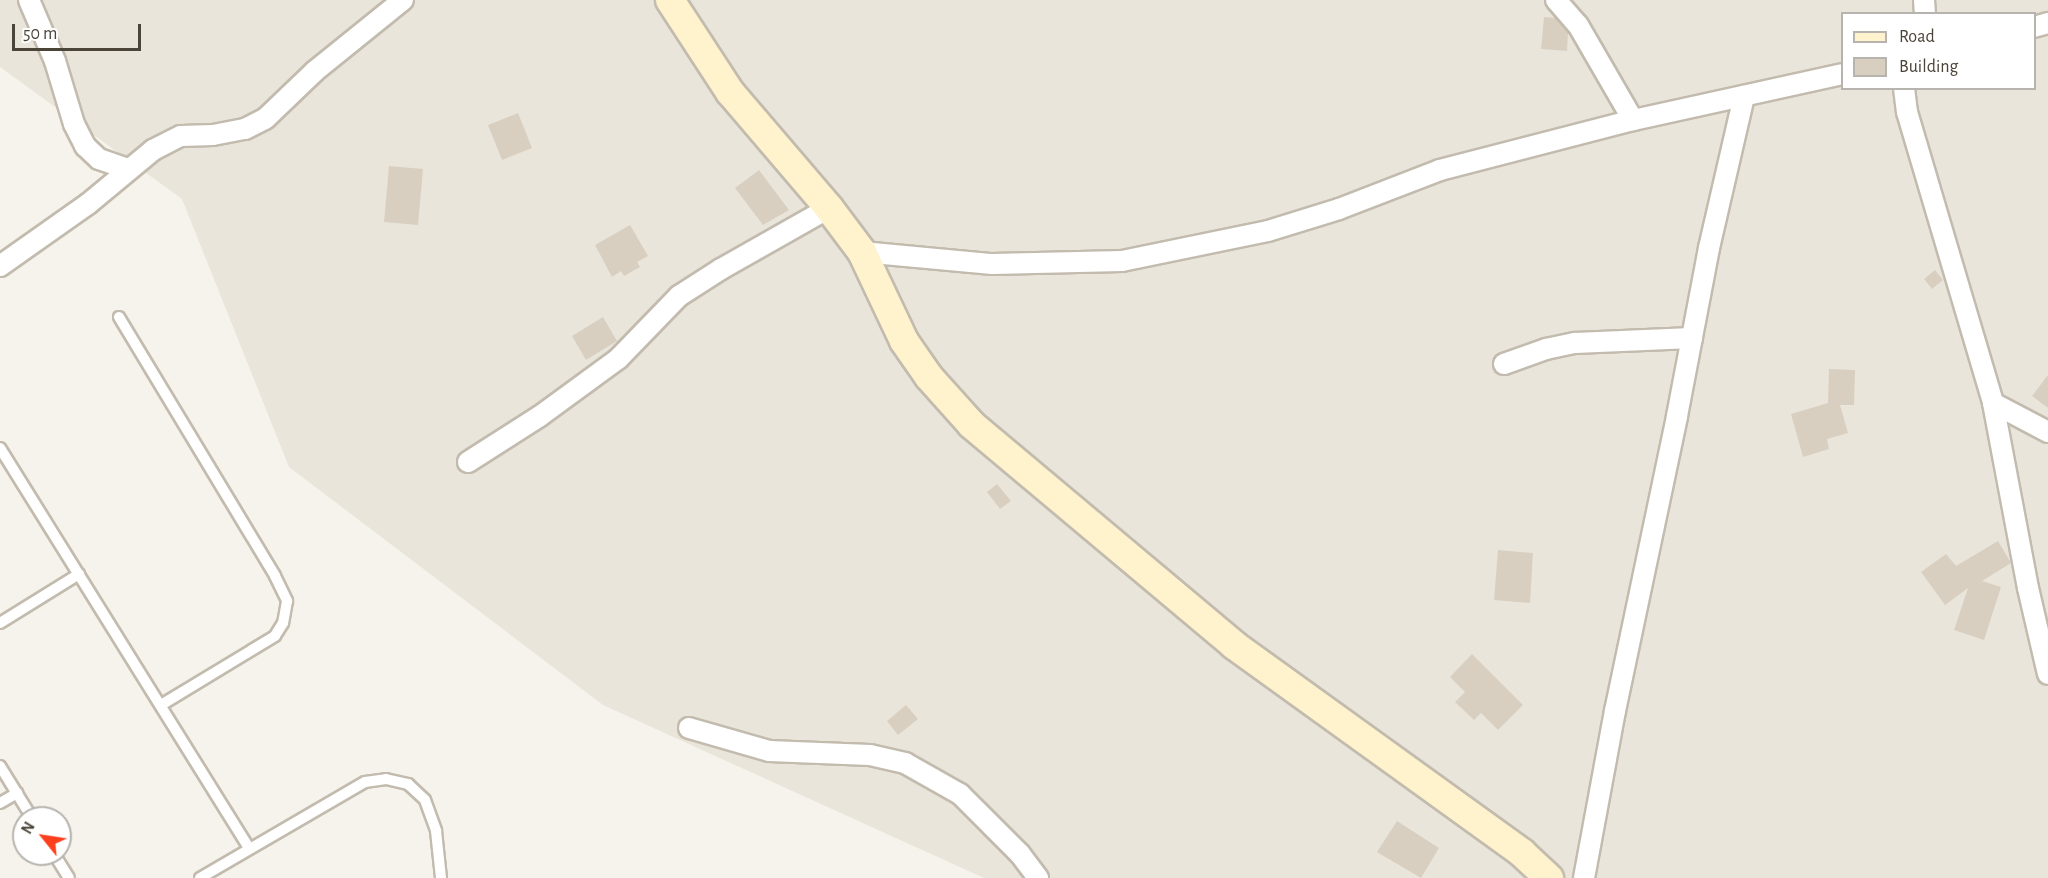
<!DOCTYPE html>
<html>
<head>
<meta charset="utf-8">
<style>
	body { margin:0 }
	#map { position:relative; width:2048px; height:878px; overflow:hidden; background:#f6f3ec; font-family:"Alegreya Sans",sans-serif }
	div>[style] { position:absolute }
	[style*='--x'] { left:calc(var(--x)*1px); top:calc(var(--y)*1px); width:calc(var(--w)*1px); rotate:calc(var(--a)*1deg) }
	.residential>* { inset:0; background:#eae5da }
	.building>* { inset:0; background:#d8cfc1 }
	.roads { filter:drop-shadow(2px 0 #c2bbae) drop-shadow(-2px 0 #c2bbae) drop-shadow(0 2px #c2bbae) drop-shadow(0 -2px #c2bbae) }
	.lane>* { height:10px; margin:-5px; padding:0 5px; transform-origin:5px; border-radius:5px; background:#fff }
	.street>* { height:20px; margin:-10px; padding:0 10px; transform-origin:10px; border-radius:10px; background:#fff }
	.secondary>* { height:28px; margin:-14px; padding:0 14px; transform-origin:14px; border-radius:14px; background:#fff3cd }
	span { translate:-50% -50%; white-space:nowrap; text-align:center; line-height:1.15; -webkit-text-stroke:4.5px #fff; paint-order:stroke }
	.legend { position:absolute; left:1841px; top:12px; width:195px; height:78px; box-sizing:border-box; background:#fff; border:2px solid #b7b4b0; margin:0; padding:8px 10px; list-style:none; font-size:18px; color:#4b4439 }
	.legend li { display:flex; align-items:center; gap:12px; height:30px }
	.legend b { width:30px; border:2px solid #b7b4b0 }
	.north { position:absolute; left:12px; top:806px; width:60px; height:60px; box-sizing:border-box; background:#fff; border:2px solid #b7b4b0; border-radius:50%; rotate:300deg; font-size:16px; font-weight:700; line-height:24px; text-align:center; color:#4b4439 }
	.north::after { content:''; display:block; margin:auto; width:21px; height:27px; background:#fc3f1d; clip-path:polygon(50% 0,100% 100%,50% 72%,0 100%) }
	.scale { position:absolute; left:12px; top:24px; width:129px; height:27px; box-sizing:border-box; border:3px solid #4b4439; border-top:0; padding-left:8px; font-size:18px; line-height:21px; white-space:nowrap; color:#4b4439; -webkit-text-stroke:4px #fff; paint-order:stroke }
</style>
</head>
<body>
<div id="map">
	<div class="residential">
		<i style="clip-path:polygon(evenodd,0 0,2048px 0,2048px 878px,984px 878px,603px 705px,289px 467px,182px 199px,0 67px,0 0,1842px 14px,2034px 14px,2034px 88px,1842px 88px,1842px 14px)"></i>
	</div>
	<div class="building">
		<i style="clip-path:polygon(1544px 17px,1555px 18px,1568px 32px,1567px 51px,1541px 49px)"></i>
		<i style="clip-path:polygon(518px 113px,532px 148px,502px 160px,488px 125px)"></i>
		<i style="clip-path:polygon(389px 166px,423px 169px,418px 225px,384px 222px)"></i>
		<i style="clip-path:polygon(759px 170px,789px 210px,763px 225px,735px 188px)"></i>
		<i style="clip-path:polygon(630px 225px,648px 256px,637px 262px,640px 267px,624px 276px,621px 271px,612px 277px,595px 245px)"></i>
		<i style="clip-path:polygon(1935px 270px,1943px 280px,1932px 289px,1924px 279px)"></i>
		<i style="clip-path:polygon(603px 317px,617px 341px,586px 360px,572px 336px)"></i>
		<i style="clip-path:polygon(1829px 369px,1855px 370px,1854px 405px,1840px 405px,1848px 433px,1827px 439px,1829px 449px,1803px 457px,1791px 414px,1828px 403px)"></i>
		<i style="clip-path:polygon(2048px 375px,2048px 408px,2032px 396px)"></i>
		<i style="clip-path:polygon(997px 484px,1011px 501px,1000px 509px,987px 492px)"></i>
		<i style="clip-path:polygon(1998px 541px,2011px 563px,1982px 581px,2001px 587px,1984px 640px,1954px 630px,1968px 588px,1945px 605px,1921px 572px,1946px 554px,1956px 566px)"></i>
		<i style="clip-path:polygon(1498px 550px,1533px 553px,1530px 603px,1494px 600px)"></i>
		<i style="clip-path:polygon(1472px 654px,1523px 705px,1498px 730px,1481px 713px,1474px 720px,1455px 702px,1465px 692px,1450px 677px)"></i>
		<i style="clip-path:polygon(906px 705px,918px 719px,898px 735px,887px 721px)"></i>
		<i style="clip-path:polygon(1397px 821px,1439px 848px,1421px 878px,1377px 852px)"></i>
	</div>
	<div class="roads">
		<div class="lane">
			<i style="--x:119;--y:317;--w:302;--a:58.9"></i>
			<i style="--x:275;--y:576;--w:28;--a:64"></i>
			<i style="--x:287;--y:601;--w:22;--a:100"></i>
			<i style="--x:283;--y:623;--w:15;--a:122"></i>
			<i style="--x:275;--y:636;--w:133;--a:148.8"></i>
			<i style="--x:0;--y:448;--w:471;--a:58.1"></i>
			<i style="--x:0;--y:623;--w:93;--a:-31.8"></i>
			<i style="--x:0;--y:766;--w:61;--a:58.4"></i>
			<i style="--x:0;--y:803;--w:20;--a:-30"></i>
			<i style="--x:54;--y:854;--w:28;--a:58"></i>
			<i style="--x:200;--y:878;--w:191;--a:-30.2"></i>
			<i style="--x:365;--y:782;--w:21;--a:-8"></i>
			<i style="--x:386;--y:779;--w:23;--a:13"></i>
			<i style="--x:408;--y:784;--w:23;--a:43"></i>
			<i style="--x:425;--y:800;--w:33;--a:70"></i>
			<i style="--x:436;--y:831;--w:47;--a:83.9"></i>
		</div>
		<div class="street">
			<i style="--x:29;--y:0;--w:66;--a:66.9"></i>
			<i style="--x:55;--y:61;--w:66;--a:73.2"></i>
			<i style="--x:74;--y:124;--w:25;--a:63"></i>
			<i style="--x:85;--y:146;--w:19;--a:43"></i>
			<i style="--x:99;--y:159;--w:31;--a:19"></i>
			<i style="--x:1556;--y:0;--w:33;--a:49"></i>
			<i style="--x:1578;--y:25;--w:110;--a:59.9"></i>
			<i style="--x:1924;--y:0;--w:14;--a:86"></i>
			<i style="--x:2034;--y:27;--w:15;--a:-16"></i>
			<i style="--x:1904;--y:88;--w:24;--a:83"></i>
			<i style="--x:1907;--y:112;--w:303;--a:73.5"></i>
			<i style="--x:1993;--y:403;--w:188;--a:79.3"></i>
			<i style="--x:2028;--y:588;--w:88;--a:76.9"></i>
			<i style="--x:862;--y:252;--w:131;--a:5.3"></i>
			<i style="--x:992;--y:264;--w:130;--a:-1.3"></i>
			<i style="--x:1122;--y:261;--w:149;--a:-11.6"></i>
			<i style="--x:1268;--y:231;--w:74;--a:-17.2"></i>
			<i style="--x:1339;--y:209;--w:108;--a:-21.1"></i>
			<i style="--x:1440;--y:170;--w:199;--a:-14.5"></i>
			<i style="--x:1633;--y:120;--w:214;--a:-12.4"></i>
			<i style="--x:0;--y:266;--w:108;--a:-35.2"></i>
			<i style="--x:88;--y:204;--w:85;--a:-39.7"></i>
			<i style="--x:153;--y:150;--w:31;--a:-27"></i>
			<i style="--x:181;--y:136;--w:32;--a:-2"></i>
			<i style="--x:213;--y:135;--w:33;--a:-11"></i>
			<i style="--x:245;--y:129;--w:22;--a:-27"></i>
			<i style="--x:265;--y:119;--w:69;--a:-43.8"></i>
			<i style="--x:315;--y:71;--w:113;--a:-38.9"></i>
			<i style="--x:1504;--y:364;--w:45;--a:-19.7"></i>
			<i style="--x:1546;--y:349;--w:30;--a:-12"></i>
			<i style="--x:1575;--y:343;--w:117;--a:-2.4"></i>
			<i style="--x:1993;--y:403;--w:62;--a:27.8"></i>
			<i style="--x:468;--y:462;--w:85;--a:-32.6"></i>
			<i style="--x:540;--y:416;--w:97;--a:-36.2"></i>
			<i style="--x:618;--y:359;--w:88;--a:-45.9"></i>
			<i style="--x:679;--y:296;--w:50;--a:-32.7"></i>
			<i style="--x:721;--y:269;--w:124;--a:-29.5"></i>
			<i style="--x:689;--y:728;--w:83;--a:16"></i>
			<i style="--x:769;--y:751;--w:101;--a:2.3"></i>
			<i style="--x:870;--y:755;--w:36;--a:13"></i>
			<i style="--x:905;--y:763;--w:63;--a:29.4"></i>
			<i style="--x:960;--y:794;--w:85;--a:45"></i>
			<i style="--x:1020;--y:854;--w:30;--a:53"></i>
			<i style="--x:1584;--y:878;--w:170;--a:-79.5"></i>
			<i style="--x:1615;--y:711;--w:301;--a:-78.1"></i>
			<i style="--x:1677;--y:416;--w:171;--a:-79.2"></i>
			<i style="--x:1709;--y:248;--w:156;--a:-77"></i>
		</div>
		<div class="secondary">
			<i style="--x:670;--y:0;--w:110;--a:56.9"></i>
			<i style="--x:730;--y:92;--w:153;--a:49.5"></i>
			<i style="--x:829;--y:208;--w:55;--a:53.1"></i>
			<i style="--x:862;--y:252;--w:98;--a:64.7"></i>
			<i style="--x:904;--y:341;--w:44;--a:55.2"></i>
			<i style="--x:929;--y:377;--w:64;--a:48.1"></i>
			<i style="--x:972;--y:425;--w:342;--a:40"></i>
			<i style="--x:1234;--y:645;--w:355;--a:35.8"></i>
			<i style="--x:1522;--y:853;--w:37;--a:43"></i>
		</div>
	</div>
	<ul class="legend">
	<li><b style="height:8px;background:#fff3cd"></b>Road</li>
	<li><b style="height:16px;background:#d8cfc1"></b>Building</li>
	</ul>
	<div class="north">N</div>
	<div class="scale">50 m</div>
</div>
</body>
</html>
